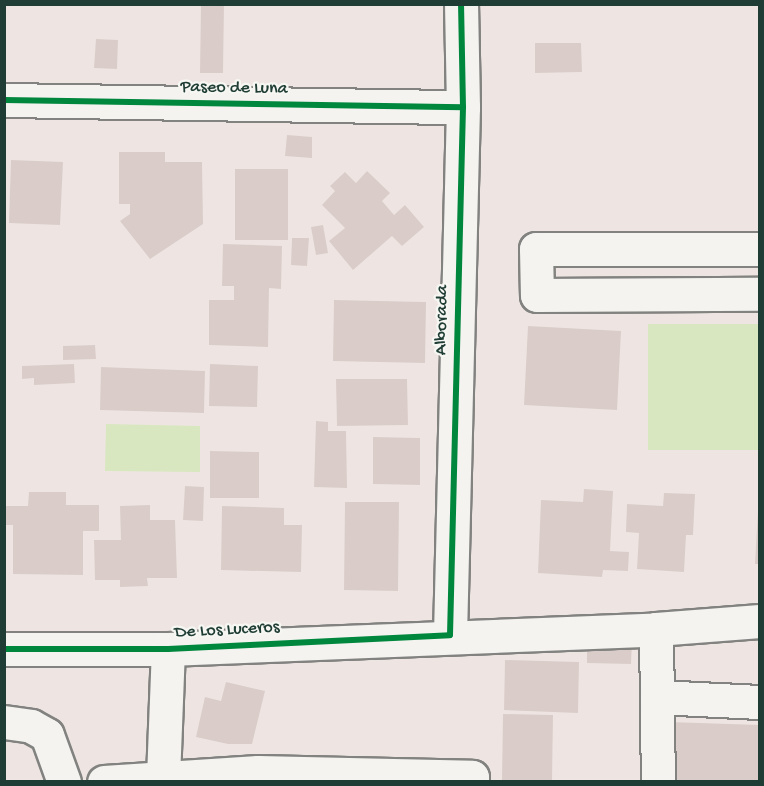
<!DOCTYPE html>
<html>
<head>
<meta charset="utf-8">
<style>
	body { margin:0 }
	#map { position:relative; width:764px; height:786px; overflow:hidden; background:#eee5e2; font-family:"Gochi Hand",sans-serif }
	div>[style] { position:absolute }
	[style*='--x'] { left:calc(var(--x)*1px); top:calc(var(--y)*1px); width:calc(var(--w)*1px); rotate:calc(var(--a)*1deg) }
	.green>* { inset:0; background:#d8e7bf }
	.building>* { inset:0; background:#dacdc9 }
	.roads { filter:drop-shadow(2px 0 #828380) drop-shadow(-2px 0 #828380) drop-shadow(0 2px #828380) drop-shadow(0 -2px #828380) }
	.minor>* { height:33px; margin:-16.5px; padding:0 16.5px; transform-origin:16.5px; border-radius:16.5px; background:#f4f3f0 }
	.cycleway>* { height:6px; margin:-3px; padding:0 3px; transform-origin:3px; border-radius:3px; background:#00873e }
	span { translate:-50% -50%; white-space:nowrap; text-align:center; line-height:1.15; -webkit-text-stroke:4.5px #f6f6f2; paint-order:stroke }
	.street-label { font-size:18px; color:#1f3d34 }
	.frame { position:absolute; inset:0; border:6px solid #1f3d34; pointer-events:none }
</style>
</head>
<body>
<div id="map">
	<div class="green">
		<i style="clip-path:polygon(648px 324px,759px 324px,759px 450px,648px 450px)"></i>
		<i style="clip-path:polygon(106px 424px,200px 426px,200px 472px,105px 471px)"></i>
	</div>
	<div class="building">
		<i style="clip-path:polygon(201px 4px,224px 4px,223px 73px,200px 73px)"></i>
		<i style="clip-path:polygon(96px 39px,118px 40px,117px 69px,94px 68px)"></i>
		<i style="clip-path:polygon(535px 43px,581px 43px,582px 72px,535px 73px)"></i>
		<i style="clip-path:polygon(287px 135px,312px 137px,312px 158px,285px 156px)"></i>
		<i style="clip-path:polygon(119px 152px,165px 152px,165px 162px,202px 162px,203px 224px,150px 259px,120px 221px,130px 214px,130px 204px,119px 204px)"></i>
		<i style="clip-path:polygon(11px 160px,63px 162px,60px 225px,9px 223px)"></i>
		<i style="clip-path:polygon(235px 169px,288px 169px,288px 240px,235px 240px)"></i>
		<i style="clip-path:polygon(367px 171px,390px 193px,382px 201px,394px 215px,405px 205px,424px 227px,402px 246px,392px 236px,353px 270px,329px 241px,345px 228px,322px 205px,335px 191px,330px 186px,345px 172px,356px 183px)"></i>
		<i style="clip-path:polygon(323px 225px,328px 253px,316px 255px,311px 227px)"></i>
		<i style="clip-path:polygon(292px 238px,309px 238px,307px 266px,291px 265px)"></i>
		<i style="clip-path:polygon(223px 244px,282px 246px,281px 289px,269px 288px,268px 347px,209px 345px,209px 300px,234px 300px,234px 286px,222px 286px)"></i>
		<i style="clip-path:polygon(334px 300px,426px 302px,425px 363px,333px 361px)"></i>
		<i style="clip-path:polygon(528px 326px,621px 331px,617px 410px,524px 405px)"></i>
		<i style="clip-path:polygon(95px 345px,96px 359px,63px 360px,63px 346px)"></i>
		<i style="clip-path:polygon(74px 364px,75px 383px,34px 385px,34px 378px,22px 379px,22px 366px)"></i>
		<i style="clip-path:polygon(210px 364px,258px 366px,257px 407px,209px 406px)"></i>
		<i style="clip-path:polygon(101px 367px,205px 371px,204px 413px,100px 410px)"></i>
		<i style="clip-path:polygon(336px 379px,407px 379px,408px 425px,337px 426px)"></i>
		<i style="clip-path:polygon(316px 421px,328px 422px,328px 431px,346px 431px,347px 488px,314px 487px)"></i>
		<i style="clip-path:polygon(373px 437px,420px 438px,420px 485px,373px 484px)"></i>
		<i style="clip-path:polygon(210px 451px,259px 452px,259px 498px,210px 498px)"></i>
		<i style="clip-path:polygon(185px 486px,204px 487px,203px 521px,183px 520px)"></i>
		<i style="clip-path:polygon(584px 489px,613px 491px,610px 551px,629px 552px,628px 571px,603px 570px,602px 577px,538px 573px,541px 500px,583px 502px)"></i>
		<i style="clip-path:polygon(29px 492px,66px 492px,66px 505px,99px 505px,99px 531px,83px 531px,83px 575px,13px 574px,13px 525px,4px 525px,4px 506px,28px 506px)"></i>
		<i style="clip-path:polygon(664px 493px,695px 494px,693px 535px,686px 535px,684px 572px,637px 569px,639px 533px,626px 532px,627px 504px,663px 506px)"></i>
		<i style="clip-path:polygon(345px 502px,399px 502px,398px 591px,344px 590px)"></i>
		<i style="clip-path:polygon(150px 505px,150px 520px,175px 520px,177px 578px,147px 578px,148px 586px,120px 587px,120px 580px,95px 580px,94px 540px,121px 540px,120px 506px)"></i>
		<i style="clip-path:polygon(222px 506px,284px 508px,284px 525px,302px 525px,301px 572px,221px 570px)"></i>
		<i style="clip-path:polygon(758px 511px,760px 511px,760px 564px,755px 564px)"></i>
		<i style="clip-path:polygon(587px 640px,632px 641px,631px 664px,587px 663px)"></i>
		<i style="clip-path:polygon(505px 660px,579px 662px,578px 713px,504px 710px)"></i>
		<i style="clip-path:polygon(226px 682px,265px 691px,252px 744px,228px 744px,196px 737px,205px 697px,221px 701px)"></i>
		<i style="clip-path:polygon(503px 714px,553px 715px,552px 781px,502px 780px)"></i>
		<i style="clip-path:polygon(669px 722px,760px 725px,760px 782px,667px 782px)"></i>
	</div>
	<div class="roads">
		<div class="minor">
			<i style="--x:4;--y:100;--w:459;--a:0.9"></i>
			<i style="--x:760;--y:249;--w:224;--a:180"></i>
			<i style="--x:536;--y:249;--w:46;--a:88.8"></i>
			<i style="--x:537;--y:295;--w:223;--a:-0.3"></i>
			<i style="--x:656;--y:629;--w:153;--a:89.3"></i>
			<i style="--x:450;--y:635;--w:528;--a:-88.59"></i>
			<i style="--x:463;--y:107;--w:103;--a:-91.1"></i>
			<i style="--x:4;--y:649;--w:164;--a:0"></i>
			<i style="--x:168;--y:649;--w:488;--a:-2.3"></i>
			<i style="--x:656;--y:629;--w:104;--a:-4.4"></i>
			<i style="--x:657;--y:697;--w:103;--a:2.8"></i>
			<i style="--x:4;--y:722;--w:27;--a:8"></i>
			<i style="--x:31;--y:726;--w:18;--a:29"></i>
			<i style="--x:47;--y:735;--w:50;--a:70.1"></i>
			<i style="--x:163;--y:778;--w:129;--a:-87.8"></i>
			<i style="--x:104;--y:782;--w:154;--a:-3.7"></i>
			<i style="--x:258;--y:772;--w:214;--a:1.3"></i>
			<i style="--x:472;--y:777;--w:5;--a:90"></i>
		</div>
	</div>
	<div class="cycleway">
		<i style="--x:4;--y:100;--w:459;--a:0.9"></i>
		<i style="--x:4;--y:649;--w:164;--a:0"></i>
		<i style="--x:168;--y:649;--w:282;--a:-2.8"></i>
		<i style="--x:450;--y:635;--w:528;--a:-88.59"></i>
		<i style="--x:463;--y:107;--w:103;--a:-91.1"></i>
	</div>
	<div class="street-label">
		<span style="left:234px;top:89px;rotate:1deg">Paseo de Luna</span>
		<span style="left:443px;top:320px;rotate:-89deg">Alborada</span>
		<span style="left:227px;top:631px;rotate:-3deg">De Los Luceros</span>
	</div>
	<div class="frame"></div>
</div>
</body>
</html>
